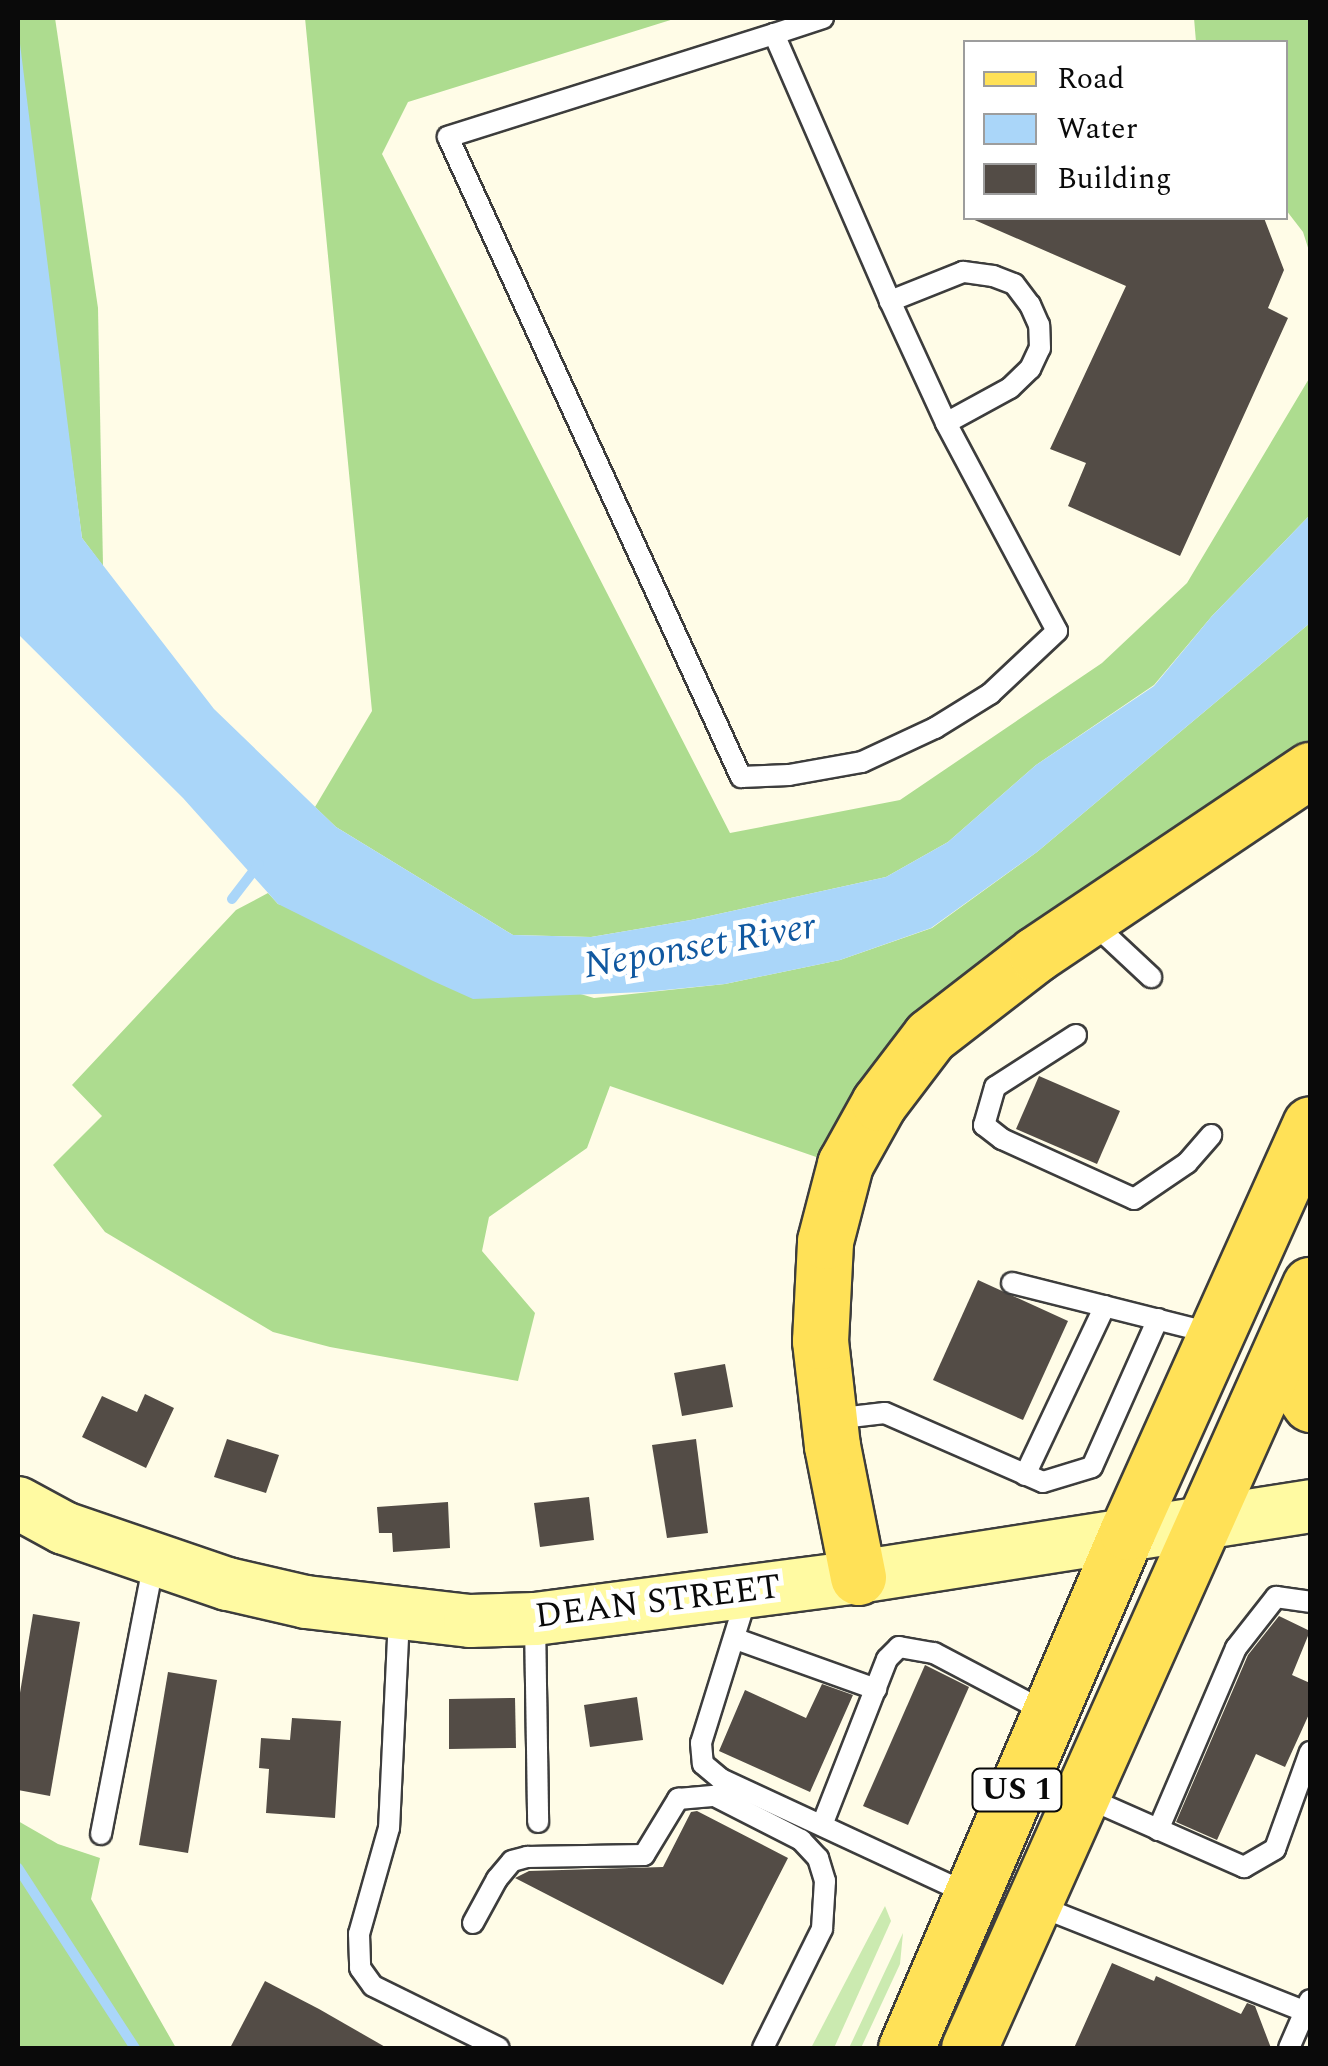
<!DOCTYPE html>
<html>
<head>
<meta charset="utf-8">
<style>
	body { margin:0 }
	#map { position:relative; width:1328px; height:2066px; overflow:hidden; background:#fffce7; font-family:Spectral,serif }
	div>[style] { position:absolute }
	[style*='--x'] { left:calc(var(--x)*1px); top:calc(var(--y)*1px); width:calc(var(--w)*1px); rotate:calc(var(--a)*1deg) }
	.green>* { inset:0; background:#cbeab0 }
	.forest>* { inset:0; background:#addc8f }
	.water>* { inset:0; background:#aad6f9 }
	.stream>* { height:10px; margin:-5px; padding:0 5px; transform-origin:5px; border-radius:5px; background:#aad6f9 }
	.building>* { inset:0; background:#534c46 }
	.roads { filter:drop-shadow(2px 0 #3d3d3d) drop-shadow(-2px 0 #3d3d3d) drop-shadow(0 2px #3d3d3d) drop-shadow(0 -2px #3d3d3d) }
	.service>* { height:20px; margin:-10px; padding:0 10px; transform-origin:10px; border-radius:10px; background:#fff }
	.secondary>* { height:52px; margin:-26px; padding:0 26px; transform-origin:26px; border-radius:26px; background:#fffaa2 }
	.primary>* { height:55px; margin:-27.5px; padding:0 27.5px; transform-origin:27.5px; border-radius:27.5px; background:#ffe157 }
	span { translate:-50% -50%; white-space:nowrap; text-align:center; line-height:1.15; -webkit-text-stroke:10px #fff; paint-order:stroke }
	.shield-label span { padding:2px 8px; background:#fff; border:2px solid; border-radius:8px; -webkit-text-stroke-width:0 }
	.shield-label { font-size:32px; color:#0a0a0a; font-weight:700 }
	.street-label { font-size:35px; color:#0a0a0a }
	.water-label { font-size:38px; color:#1058a0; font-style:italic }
	.frame { position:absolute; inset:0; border:20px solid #0a0a0a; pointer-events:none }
	.legend { position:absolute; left:963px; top:40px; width:325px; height:180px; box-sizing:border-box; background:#fff; border:2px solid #9d9d9d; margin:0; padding:12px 18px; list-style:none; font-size:30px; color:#0a0a0a }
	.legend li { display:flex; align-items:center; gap:20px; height:50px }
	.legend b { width:50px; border:2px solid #9d9d9d }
</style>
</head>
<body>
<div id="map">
	<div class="green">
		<i style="clip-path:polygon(885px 1906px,891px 1921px,834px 2048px,811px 2048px)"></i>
		<i style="clip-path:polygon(903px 1933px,900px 1964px,861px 2048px,849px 2048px)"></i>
	</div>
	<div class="forest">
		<i style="clip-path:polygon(18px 18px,55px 18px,98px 308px,103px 566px,82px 538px,21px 78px)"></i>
		<i style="clip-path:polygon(305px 18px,677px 18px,408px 102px,382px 154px,730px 833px,900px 800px,1102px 663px,1187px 583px,1310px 377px,1310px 515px,1212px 616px,1154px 685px,1036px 765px,948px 842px,886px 877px,691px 920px,591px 937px,513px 935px,336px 827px,315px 807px,372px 711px)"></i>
		<i style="clip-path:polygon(1194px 18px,1310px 18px,1310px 254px,1303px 232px,1286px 210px,1286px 42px,1196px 42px)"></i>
		<i style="clip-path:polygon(1310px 623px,1310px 746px,822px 1159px,610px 1086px,587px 1148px,489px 1217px,482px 1251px,535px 1313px,518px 1381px,330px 1347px,273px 1332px,105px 1232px,53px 1165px,102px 1116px,72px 1085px,236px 910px,268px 893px,278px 904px,594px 998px,725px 984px,840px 960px,932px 928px,1037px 852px)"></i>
		<i style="clip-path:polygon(18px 1821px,58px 1844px,100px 1858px,91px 1899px,176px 2048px,18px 2048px)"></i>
	</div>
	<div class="water">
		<i style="clip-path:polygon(18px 28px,82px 538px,214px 709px,336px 827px,513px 935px,591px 937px,691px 920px,886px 877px,948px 842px,1036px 765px,1154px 686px,1212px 616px,1310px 515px,1310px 623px,1037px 852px,931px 928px,840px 960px,725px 984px,645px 992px,473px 999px,433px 981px,278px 904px,183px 798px,18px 634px)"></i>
	</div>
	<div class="stream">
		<i style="--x:232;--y:899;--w:44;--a:-52.4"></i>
		<i style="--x:18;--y:1868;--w:215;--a:57"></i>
	</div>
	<div class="building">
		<i style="clip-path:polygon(970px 218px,1264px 218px,1284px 270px,1268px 308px,1288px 318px,1180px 556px,1068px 506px,1086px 463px,1050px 449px,1126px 286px)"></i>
		<i style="clip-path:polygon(1039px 1076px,1120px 1111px,1097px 1164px,1016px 1129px)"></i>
		<i style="clip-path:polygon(978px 1280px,1068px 1321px,1023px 1420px,933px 1380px)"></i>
		<i style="clip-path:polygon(725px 1364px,733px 1407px,682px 1416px,674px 1373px)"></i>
		<i style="clip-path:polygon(145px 1394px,174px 1408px,146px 1468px,82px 1437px,102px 1396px,137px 1412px)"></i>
		<i style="clip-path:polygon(227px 1439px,279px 1455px,266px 1493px,214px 1477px)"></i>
		<i style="clip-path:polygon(696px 1439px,708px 1533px,667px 1538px,652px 1445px)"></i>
		<i style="clip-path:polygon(589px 1497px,594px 1540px,540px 1547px,534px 1503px)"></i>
		<i style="clip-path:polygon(448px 1502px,450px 1548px,393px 1552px,392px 1533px,379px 1533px,377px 1507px)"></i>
		<i style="clip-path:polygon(33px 1614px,80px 1622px,50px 1796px,18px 1790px,18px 1705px)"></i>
		<i style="clip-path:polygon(1279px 1616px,1310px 1631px,1292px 1675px,1310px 1683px,1310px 1712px,1285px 1767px,1256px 1754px,1217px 1840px,1176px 1822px,1248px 1655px)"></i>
		<i style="clip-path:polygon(925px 1665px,969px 1687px,908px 1825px,863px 1806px)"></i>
		<i style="clip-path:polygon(168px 1672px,217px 1680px,188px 1853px,139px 1845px)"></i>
		<i style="clip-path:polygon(822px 1684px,853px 1695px,810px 1792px,719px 1751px,745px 1690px,806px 1718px)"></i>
		<i style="clip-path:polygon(637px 1697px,643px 1740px,590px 1747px,584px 1705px)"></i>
		<i style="clip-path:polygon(515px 1698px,516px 1748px,449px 1749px,449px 1699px)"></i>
		<i style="clip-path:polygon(292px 1718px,341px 1721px,335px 1818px,266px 1813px,269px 1769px,259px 1768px,261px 1738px,290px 1740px)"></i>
		<i style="clip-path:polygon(697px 1811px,788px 1858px,723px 1985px,515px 1878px,529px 1871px,663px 1867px,691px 1812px)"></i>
		<i style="clip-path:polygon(1112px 1963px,1154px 1981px,1156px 1976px,1241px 2014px,1247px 2003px,1255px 2006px,1271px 2048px,1074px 2048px)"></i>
		<i style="clip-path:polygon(265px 1981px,319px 2009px,387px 2048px,230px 2048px)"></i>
	</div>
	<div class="roads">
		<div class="service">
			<i style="--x:823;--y:18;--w:52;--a:161.9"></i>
			<i style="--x:774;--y:34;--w:291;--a:66.5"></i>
			<i style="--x:890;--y:301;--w:134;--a:65.3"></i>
			<i style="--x:946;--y:423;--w:73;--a:-28.7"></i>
			<i style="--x:1010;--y:388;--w:28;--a:-44"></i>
			<i style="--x:1030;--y:369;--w:23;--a:-65"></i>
			<i style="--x:1040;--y:348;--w:23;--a:-92"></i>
			<i style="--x:1039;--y:325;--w:22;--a:-114"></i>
			<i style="--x:1030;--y:305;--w:26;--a:-127"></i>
			<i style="--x:1014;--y:284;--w:22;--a:-159"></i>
			<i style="--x:993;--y:276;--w:30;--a:-172"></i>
			<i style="--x:963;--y:272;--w:79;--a:158.3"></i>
			<i style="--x:774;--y:34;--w:342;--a:162.5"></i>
			<i style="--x:448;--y:137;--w:704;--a:65.4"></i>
			<i style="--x:741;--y:777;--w:48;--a:-2.4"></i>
			<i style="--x:789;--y:775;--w:74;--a:-10.1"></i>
			<i style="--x:862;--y:762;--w:81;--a:-25"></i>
			<i style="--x:935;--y:728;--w:65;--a:-31.7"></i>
			<i style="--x:990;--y:694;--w:92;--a:-43.2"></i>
			<i style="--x:1057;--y:631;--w:236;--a:-118.1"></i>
			<i style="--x:1092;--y:922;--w:81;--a:43"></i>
			<i style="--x:1076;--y:1035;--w:96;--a:147.3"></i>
			<i style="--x:995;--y:1087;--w:40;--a:106"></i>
			<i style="--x:984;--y:1125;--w:23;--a:38"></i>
			<i style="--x:1002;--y:1139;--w:145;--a:24.4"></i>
			<i style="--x:1134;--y:1199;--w:64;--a:-34.2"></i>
			<i style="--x:1187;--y:1163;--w:37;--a:-49"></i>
			<i style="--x:1012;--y:1283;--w:209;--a:14.1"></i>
			<i style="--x:833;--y:1419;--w:52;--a:-6.6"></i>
			<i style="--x:885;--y:1413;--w:172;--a:23.6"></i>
			<i style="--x:1043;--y:1482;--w:51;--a:-17"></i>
			<i style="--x:1092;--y:1467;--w:162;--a:-66"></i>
			<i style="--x:1025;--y:1475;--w:187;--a:-64.7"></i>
			<i style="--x:748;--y:1592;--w:158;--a:107.3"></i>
			<i style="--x:701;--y:1743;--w:21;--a:85"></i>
			<i style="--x:703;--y:1764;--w:23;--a:40"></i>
			<i style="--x:721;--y:1779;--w:273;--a:24.9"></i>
			<i style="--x:399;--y:1617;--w:211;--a:92.7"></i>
			<i style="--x:389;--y:1828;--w:110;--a:105.8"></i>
			<i style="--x:359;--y:1934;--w:34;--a:88"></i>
			<i style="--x:360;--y:1968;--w:22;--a:54"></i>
			<i style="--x:373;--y:1986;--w:140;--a:26.2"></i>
			<i style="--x:535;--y:1621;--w:201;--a:89.1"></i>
			<i style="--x:736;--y:1639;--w:149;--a:19.7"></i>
			<i style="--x:1085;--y:1797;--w:174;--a:23.8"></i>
			<i style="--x:1244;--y:1867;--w:36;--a:-30"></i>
			<i style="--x:1275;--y:1849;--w:103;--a:-70.2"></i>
			<i style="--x:822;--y:1825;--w:178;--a:-68.6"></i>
			<i style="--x:887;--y:1659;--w:17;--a:-45"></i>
			<i style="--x:899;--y:1647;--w:36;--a:10"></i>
			<i style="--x:934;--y:1653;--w:127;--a:27.8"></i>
			<i style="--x:1158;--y:1830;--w:198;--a:-66.8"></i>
			<i style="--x:1236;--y:1648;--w:65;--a:-51.9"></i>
			<i style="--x:1276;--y:1597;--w:34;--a:8"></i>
			<i style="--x:101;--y:1834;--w:278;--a:-79"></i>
			<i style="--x:1036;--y:1905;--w:288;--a:21.6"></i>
			<i style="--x:473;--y:1923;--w:50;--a:-61.4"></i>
			<i style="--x:497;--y:1879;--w:23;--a:-50"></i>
			<i style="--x:512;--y:1861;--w:16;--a:-15"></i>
			<i style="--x:527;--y:1857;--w:117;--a:-1"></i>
			<i style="--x:644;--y:1855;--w:66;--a:-58.7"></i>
			<i style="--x:678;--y:1799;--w:37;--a:-5"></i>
			<i style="--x:715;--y:1796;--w:97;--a:27.1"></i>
			<i style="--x:801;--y:1840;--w:25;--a:47"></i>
			<i style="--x:818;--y:1858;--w:24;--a:73"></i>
			<i style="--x:825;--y:1881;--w:48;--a:93.6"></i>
			<i style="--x:822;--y:1929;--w:133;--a:116.4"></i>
			<i style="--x:1289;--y:2048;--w:52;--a:-66.4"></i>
		</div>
		<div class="secondary">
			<i style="--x:18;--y:1503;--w:52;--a:28.5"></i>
			<i style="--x:64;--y:1528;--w:173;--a:18.9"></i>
			<i style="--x:228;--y:1584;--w:80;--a:13"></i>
			<i style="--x:306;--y:1602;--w:165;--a:6.6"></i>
			<i style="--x:470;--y:1621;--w:65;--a:-1.8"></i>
			<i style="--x:535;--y:1619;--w:326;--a:-7.4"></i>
			<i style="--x:858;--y:1577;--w:458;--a:-8.9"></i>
		</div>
		<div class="primary">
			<i style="--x:1296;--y:1320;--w:69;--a:86.7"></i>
			<i style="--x:1300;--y:1389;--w:18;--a:56"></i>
			<i style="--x:858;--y:1577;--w:134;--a:-101.2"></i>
			<i style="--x:832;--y:1446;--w:106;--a:-96.5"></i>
			<i style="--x:820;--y:1341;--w:100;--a:-87.1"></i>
			<i style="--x:825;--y:1241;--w:80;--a:-75.4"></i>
			<i style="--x:845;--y:1164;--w:70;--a:-60.9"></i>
			<i style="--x:879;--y:1103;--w:84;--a:-52.7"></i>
			<i style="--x:930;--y:1036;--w:134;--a:-37.7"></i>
			<i style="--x:1036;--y:954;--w:330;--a:-33.9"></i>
			<i style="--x:906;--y:2048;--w:561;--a:-66.81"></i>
			<i style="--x:1127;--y:1532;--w:447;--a:-65.8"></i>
			<i style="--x:969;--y:2048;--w:836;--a:-65.92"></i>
		</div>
	</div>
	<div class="shield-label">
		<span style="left:1017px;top:1790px">US 1</span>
	</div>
	<div class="street-label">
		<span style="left:658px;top:1602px;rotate:-7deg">DEAN STREET</span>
	</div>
	<div class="water-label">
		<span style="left:700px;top:947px;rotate:-10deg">Neponset River</span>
	</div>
	<div class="frame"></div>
	<ul class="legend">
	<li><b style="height:12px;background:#ffe157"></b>Road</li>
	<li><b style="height:28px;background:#aad6f9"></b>Water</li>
	<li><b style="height:28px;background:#534c46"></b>Building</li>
	</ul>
</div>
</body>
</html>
